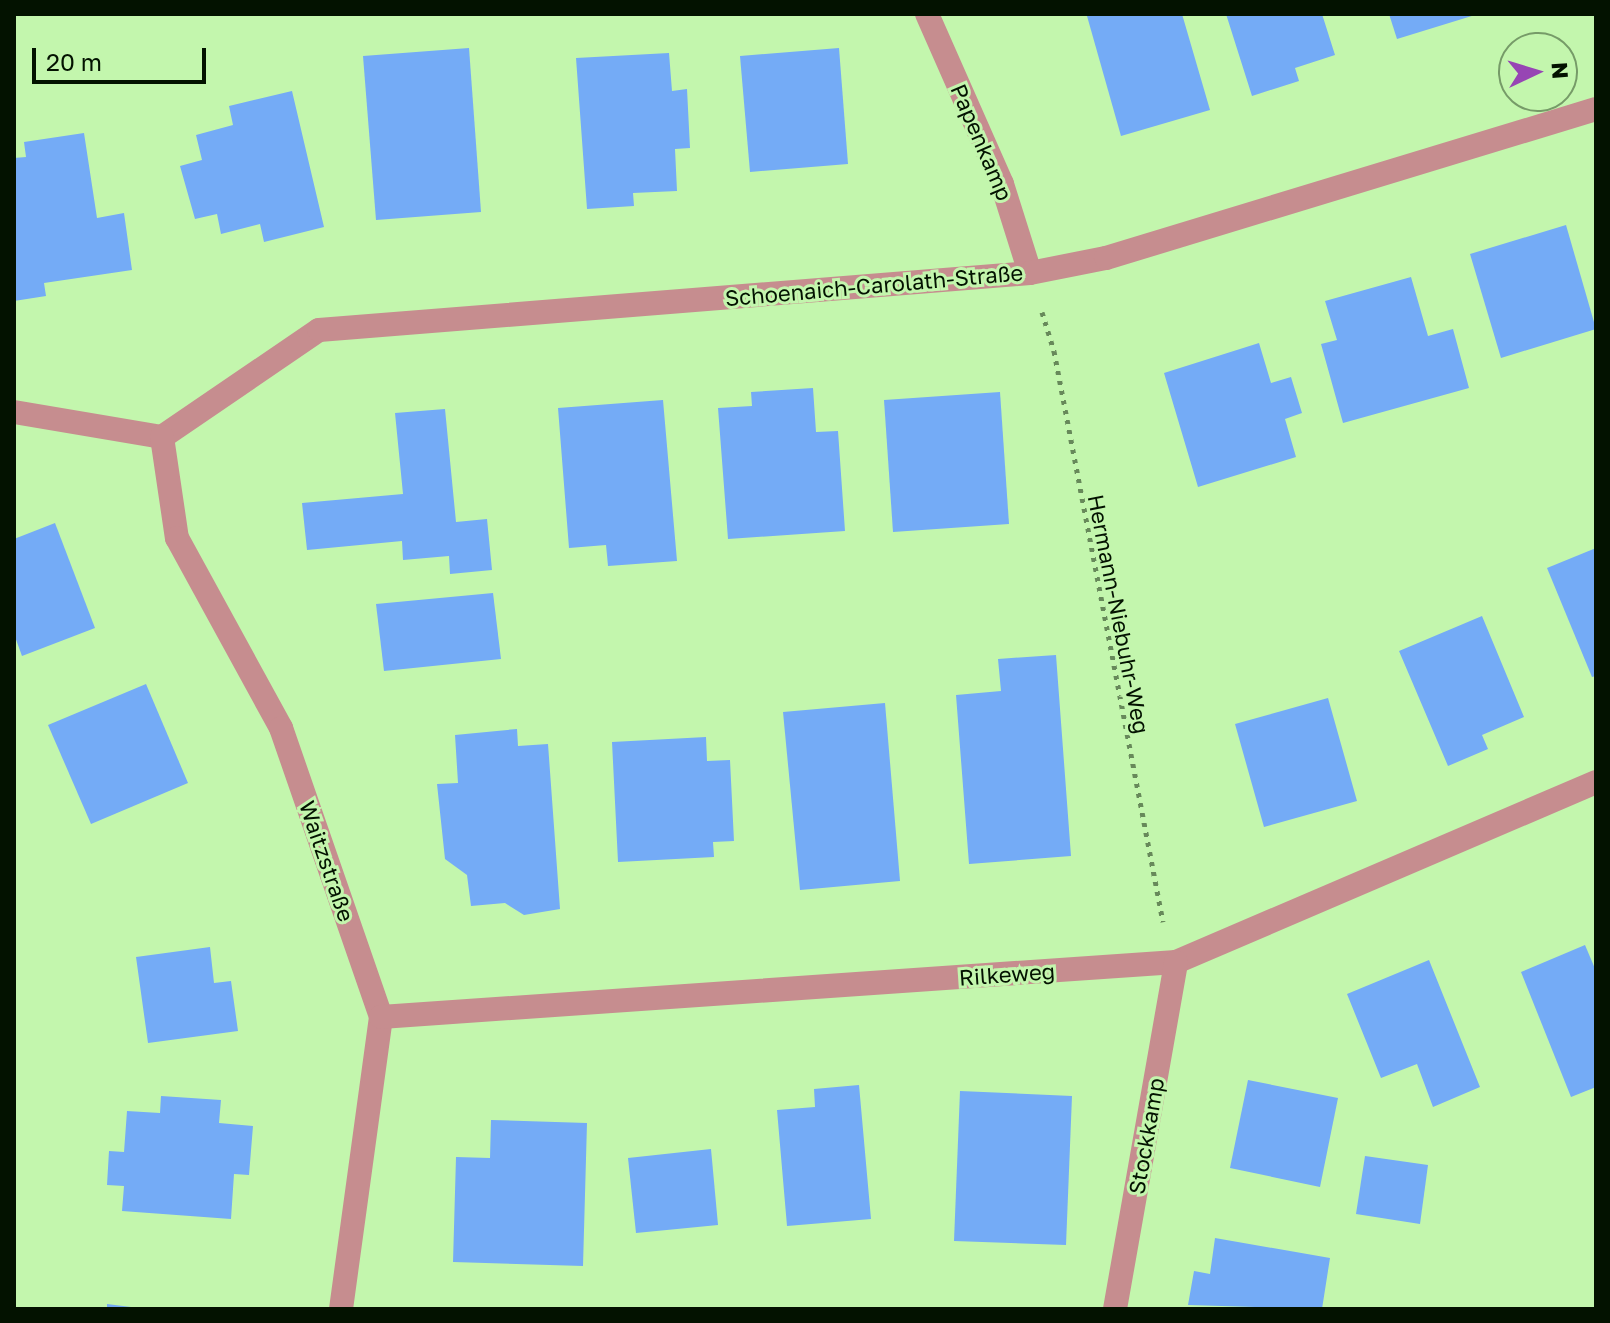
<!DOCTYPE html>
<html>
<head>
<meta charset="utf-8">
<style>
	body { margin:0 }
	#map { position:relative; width:1610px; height:1323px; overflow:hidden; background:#c3f6ad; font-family:"Golos Text",sans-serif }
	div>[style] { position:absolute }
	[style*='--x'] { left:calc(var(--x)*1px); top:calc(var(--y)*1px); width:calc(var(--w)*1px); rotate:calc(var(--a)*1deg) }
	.building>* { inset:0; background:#74abf6 }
	.path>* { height:5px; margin-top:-2.5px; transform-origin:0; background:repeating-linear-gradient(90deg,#67895a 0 4px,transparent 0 10px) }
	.minor>* { height:24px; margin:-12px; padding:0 12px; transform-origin:12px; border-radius:12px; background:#c68d8f }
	span { translate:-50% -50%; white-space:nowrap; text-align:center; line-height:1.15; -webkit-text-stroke:6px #c3f6ad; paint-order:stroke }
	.street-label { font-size:22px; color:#031200 }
	.frame { position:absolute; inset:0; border:16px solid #031200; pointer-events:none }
	.north { position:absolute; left:1498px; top:32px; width:80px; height:80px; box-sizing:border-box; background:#c3f6ad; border:2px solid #769b68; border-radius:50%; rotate:86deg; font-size:22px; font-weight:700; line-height:32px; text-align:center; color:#031200 }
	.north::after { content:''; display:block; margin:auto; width:28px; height:36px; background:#9745b4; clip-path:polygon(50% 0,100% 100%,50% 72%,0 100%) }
	.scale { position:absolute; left:32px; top:48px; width:174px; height:36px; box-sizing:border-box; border:4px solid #031200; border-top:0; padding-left:10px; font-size:24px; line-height:28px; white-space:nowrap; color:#031200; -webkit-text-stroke:6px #c3f6ad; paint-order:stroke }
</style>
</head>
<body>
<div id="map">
	<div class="building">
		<i style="clip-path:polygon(1095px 14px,1182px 14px,1210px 110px,1121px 136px,1087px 16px)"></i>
		<i style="clip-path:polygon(1226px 14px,1322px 14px,1335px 55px,1295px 68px,1299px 81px,1252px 96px)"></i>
		<i style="clip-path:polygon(1389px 14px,1475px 14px,1475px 15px,1397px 39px)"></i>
		<i style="clip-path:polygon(469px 48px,481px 212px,376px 220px,363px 56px)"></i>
		<i style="clip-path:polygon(839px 48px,848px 164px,750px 172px,740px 56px)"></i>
		<i style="clip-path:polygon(669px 53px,672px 91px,687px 89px,690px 148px,675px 149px,677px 191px,633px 193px,634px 206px,587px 209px,576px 58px)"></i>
		<i style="clip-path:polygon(292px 91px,324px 227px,264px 242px,260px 224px,221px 234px,217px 214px,195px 219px,180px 166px,202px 160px,196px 135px,233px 125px,229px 106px)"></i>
		<i style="clip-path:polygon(84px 133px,97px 218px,124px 213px,132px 270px,44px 283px,46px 296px,14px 301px,14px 158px,26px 157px,24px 142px)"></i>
		<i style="clip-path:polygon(1566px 225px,1596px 329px,1501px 358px,1470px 254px)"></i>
		<i style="clip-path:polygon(1411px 277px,1428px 336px,1453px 329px,1469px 388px,1343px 423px,1321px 344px,1337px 340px,1325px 301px)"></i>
		<i style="clip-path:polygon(1259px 343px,1271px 383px,1291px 377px,1302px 413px,1285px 419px,1296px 457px,1198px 487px,1164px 373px)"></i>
		<i style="clip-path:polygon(813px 388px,816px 432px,838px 431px,845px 531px,728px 539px,718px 408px,752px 406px,751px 392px)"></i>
		<i style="clip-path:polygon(1000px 392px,1009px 524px,893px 532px,884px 400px)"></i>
		<i style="clip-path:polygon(663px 400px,677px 561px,608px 566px,606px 545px,569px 548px,558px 408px)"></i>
		<i style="clip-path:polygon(445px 409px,456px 522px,487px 519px,492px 570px,450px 574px,449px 556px,403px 560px,402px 541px,307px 550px,302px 503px,403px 494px,395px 413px)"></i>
		<i style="clip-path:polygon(55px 523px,95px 628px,22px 656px,14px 634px,14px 539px)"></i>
		<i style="clip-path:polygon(1596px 548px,1596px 676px,1592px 677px,1547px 568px)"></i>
		<i style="clip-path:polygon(493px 593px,501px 659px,384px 671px,376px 604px)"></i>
		<i style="clip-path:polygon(1482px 616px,1524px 717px,1482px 735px,1488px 749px,1448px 766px,1399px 651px)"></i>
		<i style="clip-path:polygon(1056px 655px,1071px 856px,969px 864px,956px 695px,1001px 691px,998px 659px)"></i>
		<i style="clip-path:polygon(146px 684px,188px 783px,91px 824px,48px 725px)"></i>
		<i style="clip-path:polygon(1328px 698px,1357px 801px,1264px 827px,1235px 724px)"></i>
		<i style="clip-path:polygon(885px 703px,900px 881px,800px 890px,783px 712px)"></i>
		<i style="clip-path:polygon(517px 729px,518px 746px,548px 744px,560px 909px,524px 915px,505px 903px,471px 906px,467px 875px,445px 859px,437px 784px,458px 783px,455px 735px)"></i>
		<i style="clip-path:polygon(706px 737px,707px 761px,730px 760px,734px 841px,713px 842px,714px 857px,618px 862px,612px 742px)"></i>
		<i style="clip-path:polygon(1585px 945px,1596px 971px,1596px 1087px,1571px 1097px,1521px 972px)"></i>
		<i style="clip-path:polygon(210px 947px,214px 983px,231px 981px,238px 1031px,148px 1043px,136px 957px)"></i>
		<i style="clip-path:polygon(1429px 960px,1480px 1087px,1433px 1107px,1417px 1064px,1381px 1078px,1347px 994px)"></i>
		<i style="clip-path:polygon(1248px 1080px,1338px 1098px,1320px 1187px,1230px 1168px)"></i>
		<i style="clip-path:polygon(859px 1085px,871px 1219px,787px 1226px,777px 1110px,815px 1107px,814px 1089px)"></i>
		<i style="clip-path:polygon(960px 1091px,1072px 1096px,1066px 1245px,954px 1241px)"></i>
		<i style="clip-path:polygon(161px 1096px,221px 1100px,219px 1123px,253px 1126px,249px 1175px,234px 1174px,231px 1219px,122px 1211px,124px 1186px,107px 1185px,109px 1151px,124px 1152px,127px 1111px,160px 1113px)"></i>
		<i style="clip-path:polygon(491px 1120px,587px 1123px,583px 1266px,453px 1262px,456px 1157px,490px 1158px)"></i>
		<i style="clip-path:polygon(711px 1149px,718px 1225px,636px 1233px,628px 1158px)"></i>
		<i style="clip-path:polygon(1365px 1156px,1428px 1165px,1420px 1224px,1356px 1214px)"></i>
		<i style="clip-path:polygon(1215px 1238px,1330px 1258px,1322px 1309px,1188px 1305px,1194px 1271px,1210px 1274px)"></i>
		<i style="clip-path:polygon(107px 1304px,131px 1307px,131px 1309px,107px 1309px)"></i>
	</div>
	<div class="path">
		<i style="--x:1042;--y:312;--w:41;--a:72.9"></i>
		<i style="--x:1054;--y:351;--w:581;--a:79.19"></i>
	</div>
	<div class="minor">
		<i style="--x:927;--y:14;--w:186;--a:66.2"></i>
		<i style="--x:1002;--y:184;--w:93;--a:72.5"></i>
		<i style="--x:14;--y:412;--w:150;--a:9.6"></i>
		<i style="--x:162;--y:437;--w:190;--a:-34.3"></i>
		<i style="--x:319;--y:330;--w:713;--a:-4.58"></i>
		<i style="--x:1030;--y:273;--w:77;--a:-11.2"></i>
		<i style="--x:1106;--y:258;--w:512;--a:-16.91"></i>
		<i style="--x:162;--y:437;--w:102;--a:81.6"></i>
		<i style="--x:177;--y:538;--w:217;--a:61.3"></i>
		<i style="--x:281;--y:728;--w:306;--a:70.9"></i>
		<i style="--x:381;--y:1017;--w:295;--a:97.8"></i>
		<i style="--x:381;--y:1017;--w:797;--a:-3.96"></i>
		<i style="--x:1176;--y:962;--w:457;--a:-23.2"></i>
		<i style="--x:1115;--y:1309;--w:352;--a:-80"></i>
	</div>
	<div class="street-label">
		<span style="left:982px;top:142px;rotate:67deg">Papenkamp</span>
		<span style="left:874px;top:285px;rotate:-5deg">Schoenaich-Carolath-Straße</span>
		<span style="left:1119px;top:614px;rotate:79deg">Hermann-Niebuhr-Weg</span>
		<span style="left:327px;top:861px;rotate:71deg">Waitzstraße</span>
		<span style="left:1007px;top:974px;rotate:-4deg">Rilkeweg</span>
		<span style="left:1146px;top:1136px;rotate:-80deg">Stockkamp</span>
	</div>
	<div class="frame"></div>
	<div class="north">N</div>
	<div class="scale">20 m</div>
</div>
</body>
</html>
